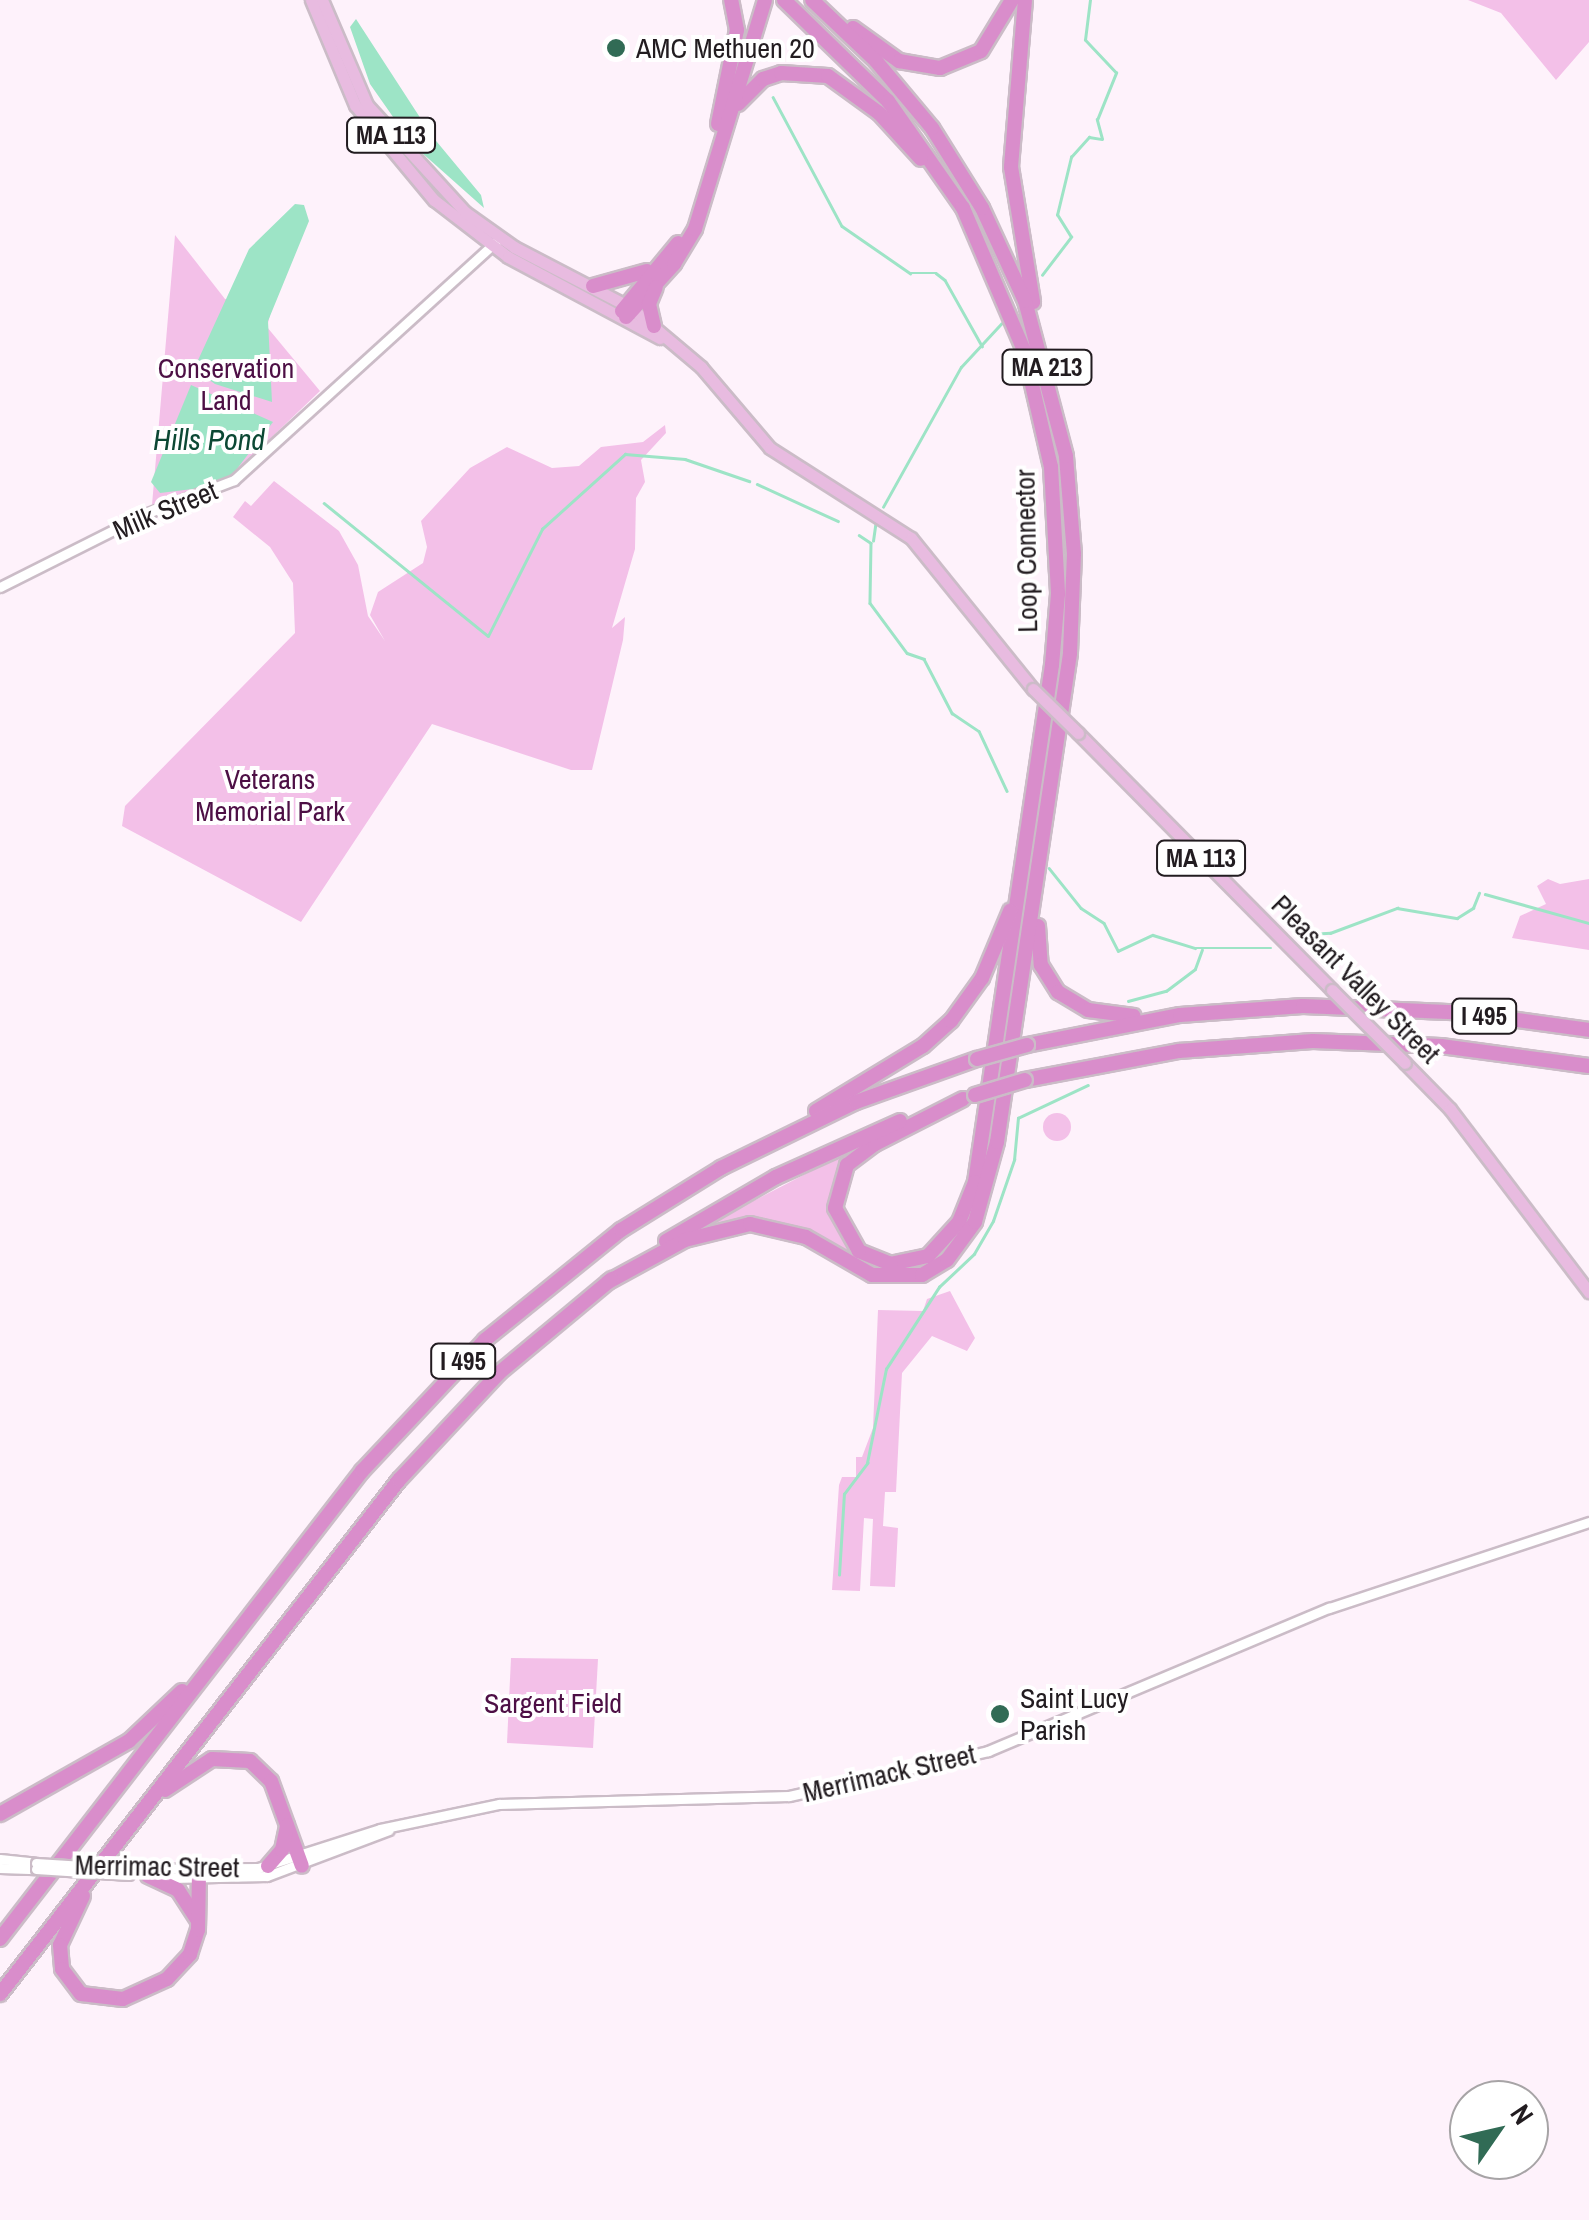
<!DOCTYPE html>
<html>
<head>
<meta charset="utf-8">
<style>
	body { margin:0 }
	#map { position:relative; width:1589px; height:2220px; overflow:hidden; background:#fef2fb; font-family:"Archivo Narrow",sans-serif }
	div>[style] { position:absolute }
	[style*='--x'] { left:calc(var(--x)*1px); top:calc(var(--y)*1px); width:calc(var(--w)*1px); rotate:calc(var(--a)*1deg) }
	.green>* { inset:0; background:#f3c0e8 }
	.round { border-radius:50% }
	.water>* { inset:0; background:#9de4c6 }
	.stream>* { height:2.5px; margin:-1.25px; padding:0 1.25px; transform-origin:1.25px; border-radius:1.25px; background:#9de4c6 }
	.roads { filter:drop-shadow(2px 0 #cbbcc7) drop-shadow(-2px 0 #cbbcc7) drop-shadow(0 2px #cbbcc7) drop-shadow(0 -2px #cbbcc7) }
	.secondary>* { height:9px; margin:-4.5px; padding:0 4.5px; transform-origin:4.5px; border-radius:4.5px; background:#fff }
	.primary>* { height:11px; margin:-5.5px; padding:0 5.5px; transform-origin:5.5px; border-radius:5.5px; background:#e8bbe0 }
	.highway>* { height:14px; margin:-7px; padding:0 7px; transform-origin:7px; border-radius:7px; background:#d98dcb }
	.bridges { filter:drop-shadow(2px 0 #cbbcc7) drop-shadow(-2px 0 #cbbcc7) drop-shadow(0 2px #cbbcc7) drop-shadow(0 -2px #cbbcc7) }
	.secondary-bridge>* { height:9px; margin:-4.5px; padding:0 4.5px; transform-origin:4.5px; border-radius:4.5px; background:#fff }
	.primary-bridge>* { height:11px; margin:-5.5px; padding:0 5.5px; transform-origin:5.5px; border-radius:5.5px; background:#e8bbe0 }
	.highway-bridge>* { height:14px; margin:-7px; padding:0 7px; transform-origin:7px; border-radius:7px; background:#d98dcb }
	.dots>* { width:28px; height:28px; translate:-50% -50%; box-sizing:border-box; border:5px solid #fff; border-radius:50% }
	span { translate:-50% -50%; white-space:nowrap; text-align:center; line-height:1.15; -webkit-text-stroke:8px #fff; paint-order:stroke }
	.shield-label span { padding:2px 8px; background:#fff; border:2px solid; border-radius:8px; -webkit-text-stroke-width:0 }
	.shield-label { font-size:25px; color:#221c20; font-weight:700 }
	.poi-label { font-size:28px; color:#221c20 }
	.left { translate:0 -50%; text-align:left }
	.park-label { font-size:28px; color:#4d0f45 }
	.street-label { font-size:28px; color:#221c20 }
	.water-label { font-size:30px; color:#0c4834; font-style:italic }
	.north { position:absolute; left:1449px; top:2080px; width:100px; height:100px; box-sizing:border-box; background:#fff; border:2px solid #a7a4a6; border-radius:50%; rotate:56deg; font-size:28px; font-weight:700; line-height:40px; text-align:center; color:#221c20 }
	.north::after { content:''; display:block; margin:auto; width:35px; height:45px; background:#316b55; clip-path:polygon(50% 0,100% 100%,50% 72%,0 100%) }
</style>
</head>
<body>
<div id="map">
	<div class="green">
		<i style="clip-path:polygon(1468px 0,1589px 0,1589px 42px,1556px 80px,1501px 13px)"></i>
		<i style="clip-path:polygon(175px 235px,225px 299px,272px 307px,267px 327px,320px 391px,233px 474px,152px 505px)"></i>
		<i style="clip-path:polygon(665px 425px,666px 433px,641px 460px,645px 482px,636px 498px,635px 549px,612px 628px,625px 617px,623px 640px,592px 770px,571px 770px,432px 724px,301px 922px,122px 826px,125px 806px,295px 633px,293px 583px,270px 547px,233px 517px,245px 501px,251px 506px,274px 481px,339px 531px,358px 565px,368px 616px,385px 641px,370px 615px,378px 592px,423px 563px,427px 547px,421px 521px,470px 468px,507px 447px,552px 468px,579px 466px,601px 447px,643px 442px)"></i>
		<i style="clip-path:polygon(1548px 879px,1560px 884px,1589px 879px,1589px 950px,1512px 938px,1520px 916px,1546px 904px,1537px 886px)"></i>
		<i style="clip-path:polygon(1002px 1096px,971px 1226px,930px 1268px,876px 1272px,789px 1227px,697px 1230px,881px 1135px,836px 1182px,848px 1243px,908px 1264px,964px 1220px,992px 1099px)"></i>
		<i class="round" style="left:1043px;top:1113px;width:28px;height:28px"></i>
		<i style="clip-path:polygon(950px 1291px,975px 1338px,967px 1351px,932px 1336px,902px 1373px,896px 1492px,885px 1492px,883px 1526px,898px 1528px,895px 1587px,870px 1586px,873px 1519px,864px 1518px,860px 1591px,832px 1590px,839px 1485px,842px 1477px,856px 1477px,856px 1457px,862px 1457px,873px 1428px,878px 1310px,923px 1311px,927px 1299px)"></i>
		<i style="clip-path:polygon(511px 1658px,598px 1659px,593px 1748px,507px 1743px)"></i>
	</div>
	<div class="water">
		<i style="clip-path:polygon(356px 19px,432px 136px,481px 195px,484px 208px,412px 144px,370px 84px,350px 27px)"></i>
		<i style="clip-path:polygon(295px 204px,304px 205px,309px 221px,268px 321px,272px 402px,215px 384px,194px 369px,249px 249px)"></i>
		<i style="clip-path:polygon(191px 385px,273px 422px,233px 474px,209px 487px,160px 493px,151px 482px)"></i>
	</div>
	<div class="stream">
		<i style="--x:773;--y:97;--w:146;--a:61.9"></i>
		<i style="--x:842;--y:226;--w:83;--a:34.7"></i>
		<i style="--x:910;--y:273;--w:26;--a:0"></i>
		<i style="--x:936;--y:273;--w:11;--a:38"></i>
		<i style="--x:945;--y:280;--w:76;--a:60.7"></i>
		<i style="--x:1042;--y:275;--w:48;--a:-52.7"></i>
		<i style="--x:1071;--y:237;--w:26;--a:-122"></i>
		<i style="--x:1057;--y:215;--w:60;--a:-76.4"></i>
		<i style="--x:1071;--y:157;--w:27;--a:-48"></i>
		<i style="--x:1089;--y:137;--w:13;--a:9"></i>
		<i style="--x:1102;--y:139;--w:20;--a:-105"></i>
		<i style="--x:1097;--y:120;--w:51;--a:-68"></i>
		<i style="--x:1116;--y:73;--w:45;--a:-133.2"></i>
		<i style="--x:1085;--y:40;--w:40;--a:-82.9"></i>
		<i style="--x:757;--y:484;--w:89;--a:24.6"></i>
		<i style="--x:324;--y:503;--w:211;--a:39"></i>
		<i style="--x:488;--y:636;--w:120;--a:-63.2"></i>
		<i style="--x:542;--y:529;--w:112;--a:-42.1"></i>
		<i style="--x:625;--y:454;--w:60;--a:4.8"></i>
		<i style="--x:685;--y:459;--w:68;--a:19"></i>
		<i style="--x:883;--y:507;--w:160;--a:-60.9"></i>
		<i style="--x:961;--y:367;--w:59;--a:-47.1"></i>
		<i style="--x:859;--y:535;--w:14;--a:34"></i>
		<i style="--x:871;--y:543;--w:60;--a:91"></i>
		<i style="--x:870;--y:603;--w:62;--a:53.5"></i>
		<i style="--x:907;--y:653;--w:18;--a:19"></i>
		<i style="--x:924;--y:659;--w:61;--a:62.6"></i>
		<i style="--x:952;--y:713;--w:32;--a:34"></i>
		<i style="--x:979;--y:731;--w:66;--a:65"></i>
		<i style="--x:873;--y:541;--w:21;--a:-82"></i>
		<i style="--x:1049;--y:868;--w:51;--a:51.3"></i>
		<i style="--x:1081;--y:908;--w:27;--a:33"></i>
		<i style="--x:1104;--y:923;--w:31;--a:63"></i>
		<i style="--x:1118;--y:951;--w:38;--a:-25"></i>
		<i style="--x:1153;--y:935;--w:44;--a:17.2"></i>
		<i style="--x:1195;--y:948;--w:76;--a:0"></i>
		<i style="--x:1485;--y:894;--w:108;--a:15.6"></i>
		<i style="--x:1308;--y:934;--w:22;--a:-3"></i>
		<i style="--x:1330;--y:933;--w:72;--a:-20.5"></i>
		<i style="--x:1397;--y:908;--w:61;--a:9.5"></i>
		<i style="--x:1457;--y:918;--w:19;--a:-32"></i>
		<i style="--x:1473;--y:908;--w:16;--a:-68"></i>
		<i style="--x:1128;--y:1001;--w:39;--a:-15"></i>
		<i style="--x:1166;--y:991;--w:36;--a:-37"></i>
		<i style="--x:1195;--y:969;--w:20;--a:-70"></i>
		<i style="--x:839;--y:1575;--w:81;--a:-86.5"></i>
		<i style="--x:844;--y:1494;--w:39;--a:-53"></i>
		<i style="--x:867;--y:1463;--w:96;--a:-78.6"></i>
		<i style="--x:886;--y:1369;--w:98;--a:-57.1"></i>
		<i style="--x:939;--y:1287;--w:48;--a:-43.3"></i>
		<i style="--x:974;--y:1254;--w:38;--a:-60"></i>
		<i style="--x:993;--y:1221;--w:65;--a:-71"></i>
		<i style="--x:1014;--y:1160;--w:42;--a:-84.6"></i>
		<i style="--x:1018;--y:1118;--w:77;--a:-25.2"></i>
	</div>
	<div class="roads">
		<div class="secondary">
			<i style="--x:0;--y:587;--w:162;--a:-26.7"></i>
			<i style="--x:145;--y:514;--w:95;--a:-20.9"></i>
			<i style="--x:234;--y:480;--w:354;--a:-42.3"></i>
			<i style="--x:0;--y:1859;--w:36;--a:6"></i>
			<i style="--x:0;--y:1868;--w:36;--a:2"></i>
			<i style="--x:131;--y:1869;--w:127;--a:-0.5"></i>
			<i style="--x:258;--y:1868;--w:128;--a:-17.7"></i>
			<i style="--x:380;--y:1829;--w:122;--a:-11.9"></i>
			<i style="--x:499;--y:1804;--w:290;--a:-1.6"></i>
			<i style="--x:789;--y:1796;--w:204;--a:-12.7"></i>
			<i style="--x:988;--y:1751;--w:370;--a:-22.8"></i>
			<i style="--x:1329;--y:1608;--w:274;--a:-18.3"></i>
			<i style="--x:171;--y:1878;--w:96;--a:-1.2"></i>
			<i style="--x:267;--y:1876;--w:130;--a:-20.7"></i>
		</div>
		<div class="primary">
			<i style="--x:311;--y:0;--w:114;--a:67.3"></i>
			<i style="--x:355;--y:105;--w:124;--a:50.3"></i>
			<i style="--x:434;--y:200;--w:93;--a:37.6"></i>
			<i style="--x:508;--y:257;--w:172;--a:28.1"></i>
			<i style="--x:322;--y:0;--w:114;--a:66.8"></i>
			<i style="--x:367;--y:105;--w:145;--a:47.5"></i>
			<i style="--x:465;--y:212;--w:60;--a:35.5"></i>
			<i style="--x:514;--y:247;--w:132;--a:27.5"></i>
			<i style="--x:631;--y:308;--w:92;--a:40.1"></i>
			<i style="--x:701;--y:367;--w:106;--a:49.6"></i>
			<i style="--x:770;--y:448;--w:167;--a:32.6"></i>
			<i style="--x:911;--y:538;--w:194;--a:51.1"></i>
			<i style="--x:1078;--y:733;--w:361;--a:45.3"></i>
			<i style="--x:1405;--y:1063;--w:64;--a:45.6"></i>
			<i style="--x:1450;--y:1109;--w:230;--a:52.8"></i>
		</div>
		<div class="highway">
			<i style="--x:784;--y:0;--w:145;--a:44.2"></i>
			<i style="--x:888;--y:101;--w:131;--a:55"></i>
			<i style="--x:963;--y:208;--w:155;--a:66.8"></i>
			<i style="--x:1024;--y:350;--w:120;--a:77"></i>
			<i style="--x:1051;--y:467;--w:127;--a:86.8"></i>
			<i style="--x:1058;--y:594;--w:71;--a:94.8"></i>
			<i style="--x:1052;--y:665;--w:523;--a:98.47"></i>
			<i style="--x:975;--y:1182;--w:43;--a:111.8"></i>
			<i style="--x:959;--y:1222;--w:46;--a:132.4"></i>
			<i style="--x:928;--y:1256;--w:38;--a:168"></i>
			<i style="--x:891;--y:1264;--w:35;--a:-158"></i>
			<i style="--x:859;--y:1251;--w:49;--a:-119.2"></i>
			<i style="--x:835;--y:1208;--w:45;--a:-74.4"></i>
			<i style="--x:847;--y:1165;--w:35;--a:-37"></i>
			<i style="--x:875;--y:1144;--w:99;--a:-27.1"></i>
			<i style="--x:1025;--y:0;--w:168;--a:94.8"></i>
			<i style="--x:1011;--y:167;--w:137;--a:80.7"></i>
			<i style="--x:853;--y:28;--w:57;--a:35.7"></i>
			<i style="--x:899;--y:61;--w:42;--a:9.7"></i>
			<i style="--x:940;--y:68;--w:44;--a:-22.5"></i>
			<i style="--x:981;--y:51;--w:60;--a:-58.7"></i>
			<i style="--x:738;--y:104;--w:35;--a:-45"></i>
			<i style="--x:763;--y:79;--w:19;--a:-18"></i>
			<i style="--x:781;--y:73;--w:47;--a:3.7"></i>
			<i style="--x:828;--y:76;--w:63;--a:36"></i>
			<i style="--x:879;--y:113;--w:62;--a:47.6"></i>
			<i style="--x:718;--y:124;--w:96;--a:-78.6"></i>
			<i style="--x:737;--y:30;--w:31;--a:-101"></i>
			<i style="--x:593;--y:286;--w:56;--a:-15.5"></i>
			<i style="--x:622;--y:311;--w:88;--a:-50.5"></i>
			<i style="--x:626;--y:317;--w:72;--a:-47.8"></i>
			<i style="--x:674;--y:264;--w:41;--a:-59"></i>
			<i style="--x:695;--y:229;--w:239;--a:-73"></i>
			<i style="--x:654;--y:326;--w:23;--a:-103"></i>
			<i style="--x:649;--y:304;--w:18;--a:-68"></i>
			<i style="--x:1038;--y:926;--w:39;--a:86"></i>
			<i style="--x:1041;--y:965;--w:32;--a:58"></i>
			<i style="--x:1058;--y:992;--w:35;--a:31"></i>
			<i style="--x:1088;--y:1010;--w:46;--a:7.4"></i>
			<i style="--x:1027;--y:1045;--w:156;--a:-11.1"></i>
			<i style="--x:1180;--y:1015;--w:123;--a:-4.2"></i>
			<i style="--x:1303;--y:1006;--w:164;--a:2.4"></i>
			<i style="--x:1467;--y:1013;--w:123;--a:7.9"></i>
			<i style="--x:1025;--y:1080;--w:157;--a:-10.7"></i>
			<i style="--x:1179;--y:1051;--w:134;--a:-4.3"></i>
			<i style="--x:1313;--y:1041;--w:128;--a:2.2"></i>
			<i style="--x:1441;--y:1046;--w:149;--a:7.7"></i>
			<i style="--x:816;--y:1111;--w:125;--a:-31.3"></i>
			<i style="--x:923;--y:1046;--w:38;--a:-42"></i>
			<i style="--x:951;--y:1021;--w:53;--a:-54.2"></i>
			<i style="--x:982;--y:978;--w:73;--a:-67.3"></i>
			<i style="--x:666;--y:1241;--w:127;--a:-30.2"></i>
			<i style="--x:776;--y:1177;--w:136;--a:-24.3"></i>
			<i style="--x:608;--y:1282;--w:88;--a:-28.6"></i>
			<i style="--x:685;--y:1240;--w:67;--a:-13.8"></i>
			<i style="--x:750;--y:1224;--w:57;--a:13.1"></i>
			<i style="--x:806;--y:1237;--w:76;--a:29.9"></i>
			<i style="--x:872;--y:1275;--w:50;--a:0"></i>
			<i style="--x:922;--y:1275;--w:29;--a:-31"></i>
			<i style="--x:947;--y:1260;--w:47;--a:-53.6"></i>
			<i style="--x:975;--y:1222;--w:83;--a:-74.6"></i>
			<i style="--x:997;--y:1142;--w:494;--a:-81.5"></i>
			<i style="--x:1070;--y:653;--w:99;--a:-87.7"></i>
			<i style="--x:1074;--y:554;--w:98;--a:-94.7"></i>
			<i style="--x:1066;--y:456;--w:160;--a:-104.8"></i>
			<i style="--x:1025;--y:301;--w:102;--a:-114.8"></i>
			<i style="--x:982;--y:208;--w:94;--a:-122"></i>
			<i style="--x:932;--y:128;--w:87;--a:-129.9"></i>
			<i style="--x:876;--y:61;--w:88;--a:-136.4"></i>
			<i style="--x:165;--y:1790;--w:56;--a:-33.4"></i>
			<i style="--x:212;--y:1759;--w:38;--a:3"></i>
			<i style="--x:250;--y:1761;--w:29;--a:44"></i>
			<i style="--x:271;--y:1781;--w:90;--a:70"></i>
			<i style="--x:0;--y:1814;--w:148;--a:-29.5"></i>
			<i style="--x:129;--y:1741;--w:73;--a:-43.3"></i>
			<i style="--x:268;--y:1866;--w:21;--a:-49"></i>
			<i style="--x:282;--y:1850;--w:25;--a:-78"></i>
			<i style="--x:148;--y:1876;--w:33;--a:25"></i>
			<i style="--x:178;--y:1890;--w:35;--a:57"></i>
			<i style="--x:83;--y:1896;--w:54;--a:115.1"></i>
			<i style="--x:60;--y:1945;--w:24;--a:85"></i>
			<i style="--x:62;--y:1969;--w:31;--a:53"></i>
			<i style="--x:81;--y:1994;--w:42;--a:6.8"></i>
			<i style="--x:123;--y:1999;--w:48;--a:-24.4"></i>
			<i style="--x:167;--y:1979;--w:34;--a:-47"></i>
			<i style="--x:190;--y:1954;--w:25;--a:-72"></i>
			<i style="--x:198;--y:1930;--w:57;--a:-89"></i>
			<i style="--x:0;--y:1939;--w:592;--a:-52.28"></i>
			<i style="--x:362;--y:1471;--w:180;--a:-46.8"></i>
			<i style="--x:485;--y:1340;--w:175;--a:-39"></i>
			<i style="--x:621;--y:1230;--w:118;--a:-31.8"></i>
			<i style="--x:721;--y:1168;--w:150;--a:-26.1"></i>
			<i style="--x:856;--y:1102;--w:128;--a:-19.6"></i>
			<i style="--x:0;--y:1994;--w:651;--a:-52.18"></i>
			<i style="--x:399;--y:1480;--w:146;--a:-46.9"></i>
			<i style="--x:499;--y:1373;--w:147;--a:-39.8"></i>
		</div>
	</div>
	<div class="bridges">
		<div class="secondary-bridge">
			<i style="--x:36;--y:1863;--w:95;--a:3.6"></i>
			<i style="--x:36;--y:1869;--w:93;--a:3.7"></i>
		</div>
		<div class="primary-bridge">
			<i style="--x:1033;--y:689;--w:63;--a:44.4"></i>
			<i style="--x:1332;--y:990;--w:103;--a:45"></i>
		</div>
		<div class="highway-bridge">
			<i style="--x:977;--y:1059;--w:52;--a:-15.6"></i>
			<i style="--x:975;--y:1095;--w:52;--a:-16.7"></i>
		</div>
	</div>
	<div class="dots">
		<i style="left:616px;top:48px;background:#316b55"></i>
		<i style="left:1000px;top:1714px;background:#316b55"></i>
	</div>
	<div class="shield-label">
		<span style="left:391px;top:135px">MA 113</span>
		<span style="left:1047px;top:367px">MA 213</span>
		<span style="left:1201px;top:858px">MA 113</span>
		<span style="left:1484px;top:1016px">I 495</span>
		<span style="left:463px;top:1361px">I 495</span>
	</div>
	<div class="poi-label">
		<span class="left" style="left:636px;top:48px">AMC Methuen 20</span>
		<span class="left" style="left:1020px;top:1714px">Saint Lucy<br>Parish</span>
	</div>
	<div class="park-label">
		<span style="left:226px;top:384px">Conservation<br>Land</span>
		<span style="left:270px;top:795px">Veterans<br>Memorial Park</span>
		<span style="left:553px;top:1703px">Sargent Field</span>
	</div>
	<div class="street-label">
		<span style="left:165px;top:510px;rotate:-23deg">Milk Street</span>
		<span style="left:1026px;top:551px;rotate:-91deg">Loop Connector</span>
		<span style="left:1356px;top:979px;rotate:45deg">Pleasant Valley Street</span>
		<span style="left:889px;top:1773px;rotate:-13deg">Merrimack Street</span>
		<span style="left:157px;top:1866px;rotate:1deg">Merrimac Street</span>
	</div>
	<div class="water-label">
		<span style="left:209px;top:439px">Hills Pond</span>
	</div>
	<div class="north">N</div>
</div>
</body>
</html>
